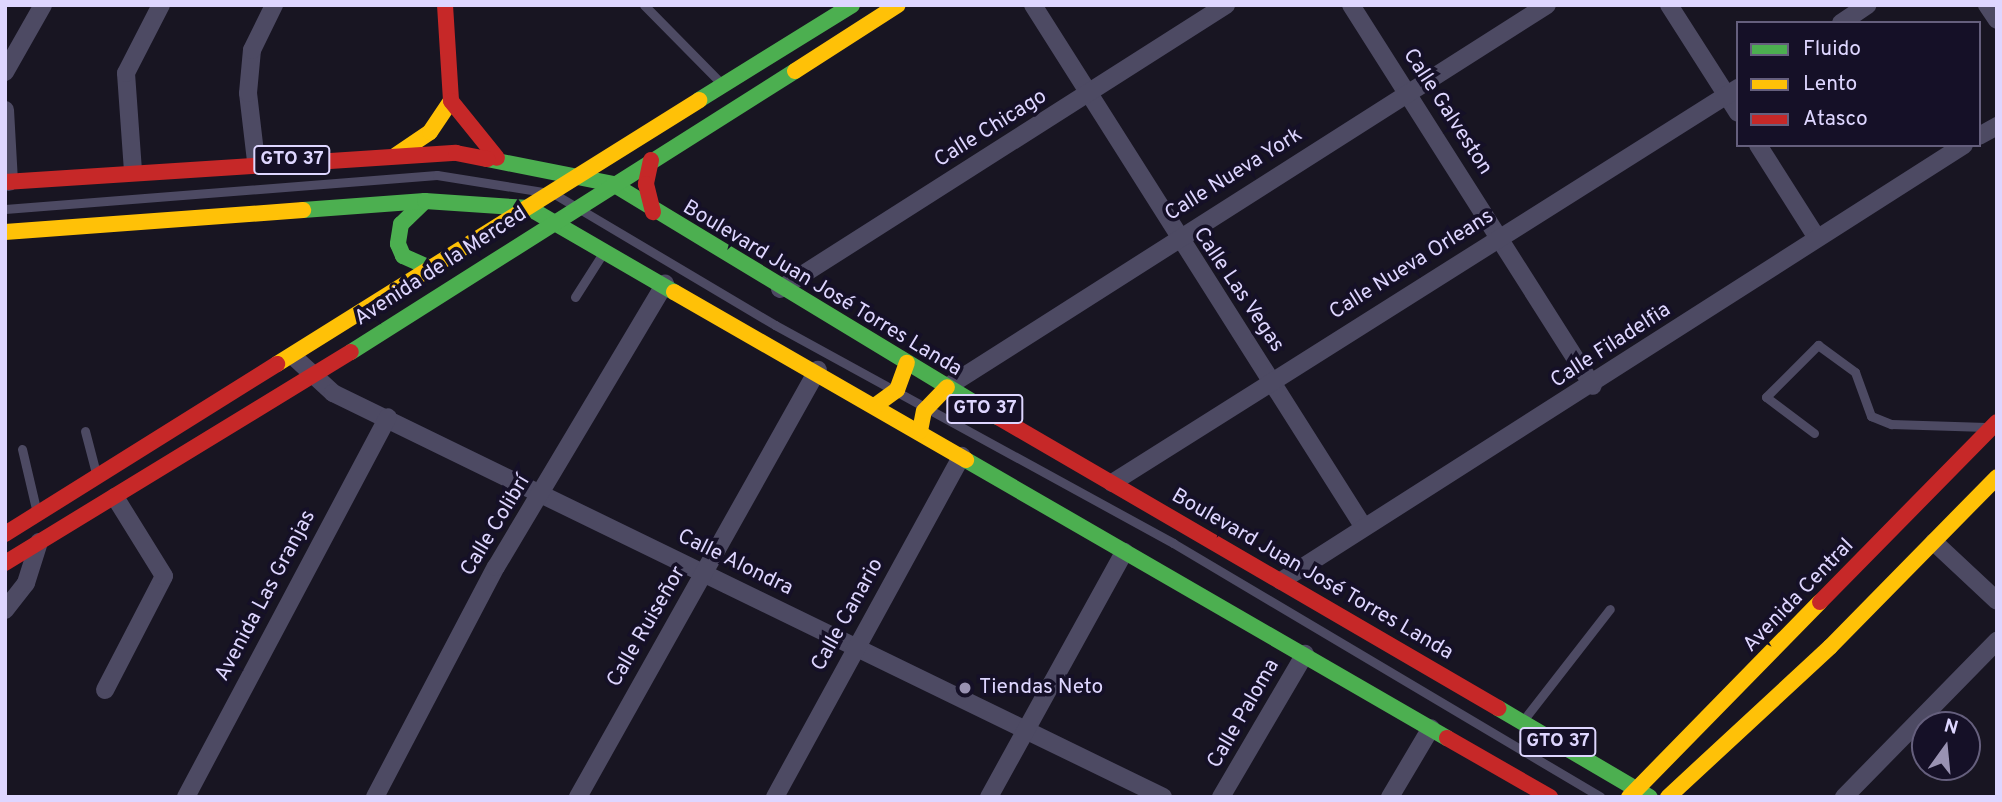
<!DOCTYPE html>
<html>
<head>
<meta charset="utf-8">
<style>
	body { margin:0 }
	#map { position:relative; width:2002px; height:802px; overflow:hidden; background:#181522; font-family:Overpass,sans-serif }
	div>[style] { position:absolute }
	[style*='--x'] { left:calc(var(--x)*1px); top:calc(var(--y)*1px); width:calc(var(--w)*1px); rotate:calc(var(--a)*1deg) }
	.lane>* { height:9px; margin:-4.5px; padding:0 4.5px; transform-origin:4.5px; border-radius:4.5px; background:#4d4a63 }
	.street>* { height:18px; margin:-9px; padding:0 9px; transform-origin:9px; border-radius:9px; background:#4d4a63 }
	.fast>* { height:16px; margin:-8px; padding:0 8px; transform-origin:8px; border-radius:8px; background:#4caf50 }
	.slow>* { height:16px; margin:-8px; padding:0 8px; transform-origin:8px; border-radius:8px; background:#ffc107 }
	.jam>* { height:16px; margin:-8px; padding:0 8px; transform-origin:8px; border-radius:8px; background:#c62828 }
	.dots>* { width:19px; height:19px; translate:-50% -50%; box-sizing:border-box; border:4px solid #151027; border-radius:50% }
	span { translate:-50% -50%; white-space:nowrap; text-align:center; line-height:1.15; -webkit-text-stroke:7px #151027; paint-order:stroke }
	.shield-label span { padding:2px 5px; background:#151027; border:2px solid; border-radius:5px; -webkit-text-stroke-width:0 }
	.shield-label { font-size:19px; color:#ded6ff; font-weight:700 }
	.street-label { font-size:21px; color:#ded6ff }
	.poi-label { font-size:21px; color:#ded6ff }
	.left { translate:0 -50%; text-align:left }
	.frame { position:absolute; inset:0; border:7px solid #ded6ff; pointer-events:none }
	.legend { position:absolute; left:1736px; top:21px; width:245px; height:126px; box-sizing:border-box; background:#151027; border:2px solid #655f7d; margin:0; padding:9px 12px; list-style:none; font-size:21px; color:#ded6ff }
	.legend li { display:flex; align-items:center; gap:14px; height:35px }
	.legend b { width:35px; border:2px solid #655f7d }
	.north { position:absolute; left:1911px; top:711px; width:70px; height:70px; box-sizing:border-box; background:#151027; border:2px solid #655f7d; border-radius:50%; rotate:15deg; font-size:19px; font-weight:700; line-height:28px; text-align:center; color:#ded6ff }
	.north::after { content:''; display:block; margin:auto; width:24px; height:32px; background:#9992b2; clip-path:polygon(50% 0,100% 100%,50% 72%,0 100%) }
</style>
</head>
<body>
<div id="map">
	<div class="lane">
		<i style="--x:644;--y:5;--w:110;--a:45.4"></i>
		<i style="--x:556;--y:195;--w:255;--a:30.7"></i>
		<i style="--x:775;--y:325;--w:454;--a:28.7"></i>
		<i style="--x:1173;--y:543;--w:497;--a:30.7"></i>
		<i style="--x:5;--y:209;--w:433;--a:-4.5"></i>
		<i style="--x:437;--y:175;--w:107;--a:9.1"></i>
		<i style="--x:575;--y:297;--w:52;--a:-57.5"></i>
		<i style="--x:85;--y:431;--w:43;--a:75.3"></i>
		<i style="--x:1814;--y:433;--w:60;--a:-143.1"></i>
		<i style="--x:1766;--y:397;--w:74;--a:-45"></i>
		<i style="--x:1818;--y:345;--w:46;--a:36.1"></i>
		<i style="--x:1855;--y:372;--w:47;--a:70"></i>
		<i style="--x:1871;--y:416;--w:22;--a:22"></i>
		<i style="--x:1891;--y:424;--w:95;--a:1.8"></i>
		<i style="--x:22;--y:449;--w:66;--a:76.8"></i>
		<i style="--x:1525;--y:718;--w:138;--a:-52.1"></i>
	</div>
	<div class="street">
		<i style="--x:1033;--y:5;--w:617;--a:57.65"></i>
		<i style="--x:1351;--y:5;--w:451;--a:57.6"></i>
		<i style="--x:1669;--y:5;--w:128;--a:57.4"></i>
		<i style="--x:1987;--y:5;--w:18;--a:56"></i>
		<i style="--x:1841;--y:23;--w:32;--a:-34"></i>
		<i style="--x:5;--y:72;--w:77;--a:-60.4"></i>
		<i style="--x:5;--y:110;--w:72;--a:86.8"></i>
		<i style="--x:1979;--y:136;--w:21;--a:-29"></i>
		<i style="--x:1758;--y:145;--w:110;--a:57.6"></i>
		<i style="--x:256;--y:161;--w:68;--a:-96.7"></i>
		<i style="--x:248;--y:93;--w:43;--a:-84.7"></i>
		<i style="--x:252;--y:50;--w:50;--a:-63.9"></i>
		<i style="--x:133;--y:171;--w:98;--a:-94.1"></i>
		<i style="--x:126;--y:73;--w:76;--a:-62.8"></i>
		<i style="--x:780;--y:289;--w:529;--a:-32.49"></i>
		<i style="--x:295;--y:358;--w:52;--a:42.6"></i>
		<i style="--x:333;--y:393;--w:923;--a:25.95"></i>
		<i style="--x:947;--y:387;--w:711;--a:-32.48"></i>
		<i style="--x:1112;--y:483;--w:740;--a:-32.25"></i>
		<i style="--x:1934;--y:542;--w:86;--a:43.1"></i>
		<i style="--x:1281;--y:581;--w:810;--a:-32.55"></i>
		<i style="--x:5;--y:610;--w:34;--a:-52"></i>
		<i style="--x:26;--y:583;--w:43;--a:-72.4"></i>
		<i style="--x:105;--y:690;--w:128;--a:-62.6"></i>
		<i style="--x:164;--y:576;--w:93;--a:-121.8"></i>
		<i style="--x:186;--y:797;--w:430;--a:-62"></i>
		<i style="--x:375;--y:797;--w:260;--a:-62.3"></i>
		<i style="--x:496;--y:567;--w:330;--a:-59.2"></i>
		<i style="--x:578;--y:797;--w:490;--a:-60.7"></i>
		<i style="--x:775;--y:797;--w:389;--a:-61.3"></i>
		<i style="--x:989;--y:797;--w:280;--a:-61.1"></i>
		<i style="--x:1221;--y:797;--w:166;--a:-59.6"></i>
		<i style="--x:1390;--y:797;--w:80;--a:-59.3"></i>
		<i style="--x:1844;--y:797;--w:219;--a:-45.6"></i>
	</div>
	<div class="fast">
		<i style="--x:699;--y:100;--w:180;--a:-31.8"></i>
		<i style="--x:487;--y:159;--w:128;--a:11.2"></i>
		<i style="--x:613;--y:184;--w:450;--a:31.2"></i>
		<i style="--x:425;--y:201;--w:33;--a:136"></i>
		<i style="--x:401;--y:224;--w:20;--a:99"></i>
		<i style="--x:398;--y:244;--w:13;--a:67"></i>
		<i style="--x:403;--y:256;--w:32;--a:24"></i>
		<i style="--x:303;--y:210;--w:122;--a:-4.2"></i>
		<i style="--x:425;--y:201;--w:104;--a:3.9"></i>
		<i style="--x:529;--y:208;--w:168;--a:30.1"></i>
		<i style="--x:351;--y:352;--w:525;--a:-32.33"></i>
		<i style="--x:966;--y:460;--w:556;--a:30.03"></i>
		<i style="--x:1498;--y:708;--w:176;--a:30.4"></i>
	</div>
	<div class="slow">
		<i style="--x:795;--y:71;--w:122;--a:-32.7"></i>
		<i style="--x:396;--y:155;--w:41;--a:-34.1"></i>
		<i style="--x:430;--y:132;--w:37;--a:-56"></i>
		<i style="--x:5;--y:232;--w:299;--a:-4.2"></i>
		<i style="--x:674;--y:292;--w:337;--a:29.9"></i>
		<i style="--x:277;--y:364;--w:498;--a:-32"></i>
		<i style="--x:876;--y:405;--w:26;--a:-36"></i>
		<i style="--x:897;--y:390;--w:29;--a:-70"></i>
		<i style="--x:920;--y:431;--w:20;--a:-79"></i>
		<i style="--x:924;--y:411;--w:33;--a:-46"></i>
		<i style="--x:1629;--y:797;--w:273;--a:-45.6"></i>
		<i style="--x:1668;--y:797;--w:221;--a:-42.8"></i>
		<i style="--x:1830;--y:647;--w:238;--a:-45.5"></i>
	</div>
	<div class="jam">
		<i style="--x:445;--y:5;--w:96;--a:86.4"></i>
		<i style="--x:451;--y:101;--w:73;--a:51.1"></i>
		<i style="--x:651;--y:160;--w:25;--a:102"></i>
		<i style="--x:646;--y:184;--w:29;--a:76"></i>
		<i style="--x:5;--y:182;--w:452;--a:-3.7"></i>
		<i style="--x:456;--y:153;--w:32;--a:11"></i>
		<i style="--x:998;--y:417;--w:579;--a:30.2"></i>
		<i style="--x:5;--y:534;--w:321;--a:-32"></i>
		<i style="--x:5;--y:563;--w:405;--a:-31.4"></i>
		<i style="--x:1820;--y:602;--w:252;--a:-45.5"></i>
		<i style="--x:1447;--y:738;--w:119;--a:29.8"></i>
	</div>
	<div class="dots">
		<i style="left:965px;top:688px;background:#9992b2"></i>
	</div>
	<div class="shield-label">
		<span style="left:292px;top:160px">GTO 37</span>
		<span style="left:985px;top:409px">GTO 37</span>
		<span style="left:1558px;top:742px">GTO 37</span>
	</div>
	<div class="street-label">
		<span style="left:1447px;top:112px;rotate:57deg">Calle Galveston</span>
		<span style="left:991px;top:129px;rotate:-32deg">Calle Chicago</span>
		<span style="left:1234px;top:175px;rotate:-32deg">Calle Nueva York</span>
		<span style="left:1412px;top:265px;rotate:-32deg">Calle Nueva Orleans</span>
		<span style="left:441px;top:267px;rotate:-33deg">Avenida de la Merced</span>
		<span style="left:822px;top:289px;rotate:31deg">Boulevard Juan José Torres Landa</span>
		<span style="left:1238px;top:290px;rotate:56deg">Calle Las Vegas</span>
		<span style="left:1611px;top:346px;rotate:-33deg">Calle Filadelfia</span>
		<span style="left:496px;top:526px;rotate:-59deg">Calle Colibrí</span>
		<span style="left:735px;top:563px;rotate:26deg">Calle Alondra</span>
		<span style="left:1312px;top:575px;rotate:30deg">Boulevard Juan José Torres Landa</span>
		<span style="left:266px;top:596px;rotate:-62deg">Avenida Las Granjas</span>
		<span style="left:1799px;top:596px;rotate:-46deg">Avenida Central</span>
		<span style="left:848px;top:615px;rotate:-61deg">Calle Canario</span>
		<span style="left:647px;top:627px;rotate:-60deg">Calle Ruiseñor</span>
		<span style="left:1244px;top:714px;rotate:-60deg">Calle Paloma</span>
	</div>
	<div class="poi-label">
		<span class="left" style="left:979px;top:688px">Tiendas Neto</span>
	</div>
	<div class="frame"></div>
	<ul class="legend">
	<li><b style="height:9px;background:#4caf50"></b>Fluido</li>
	<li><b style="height:9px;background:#ffc107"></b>Lento</li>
	<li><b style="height:9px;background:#c62828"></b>Atasco</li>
	</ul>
	<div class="north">N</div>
</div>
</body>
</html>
